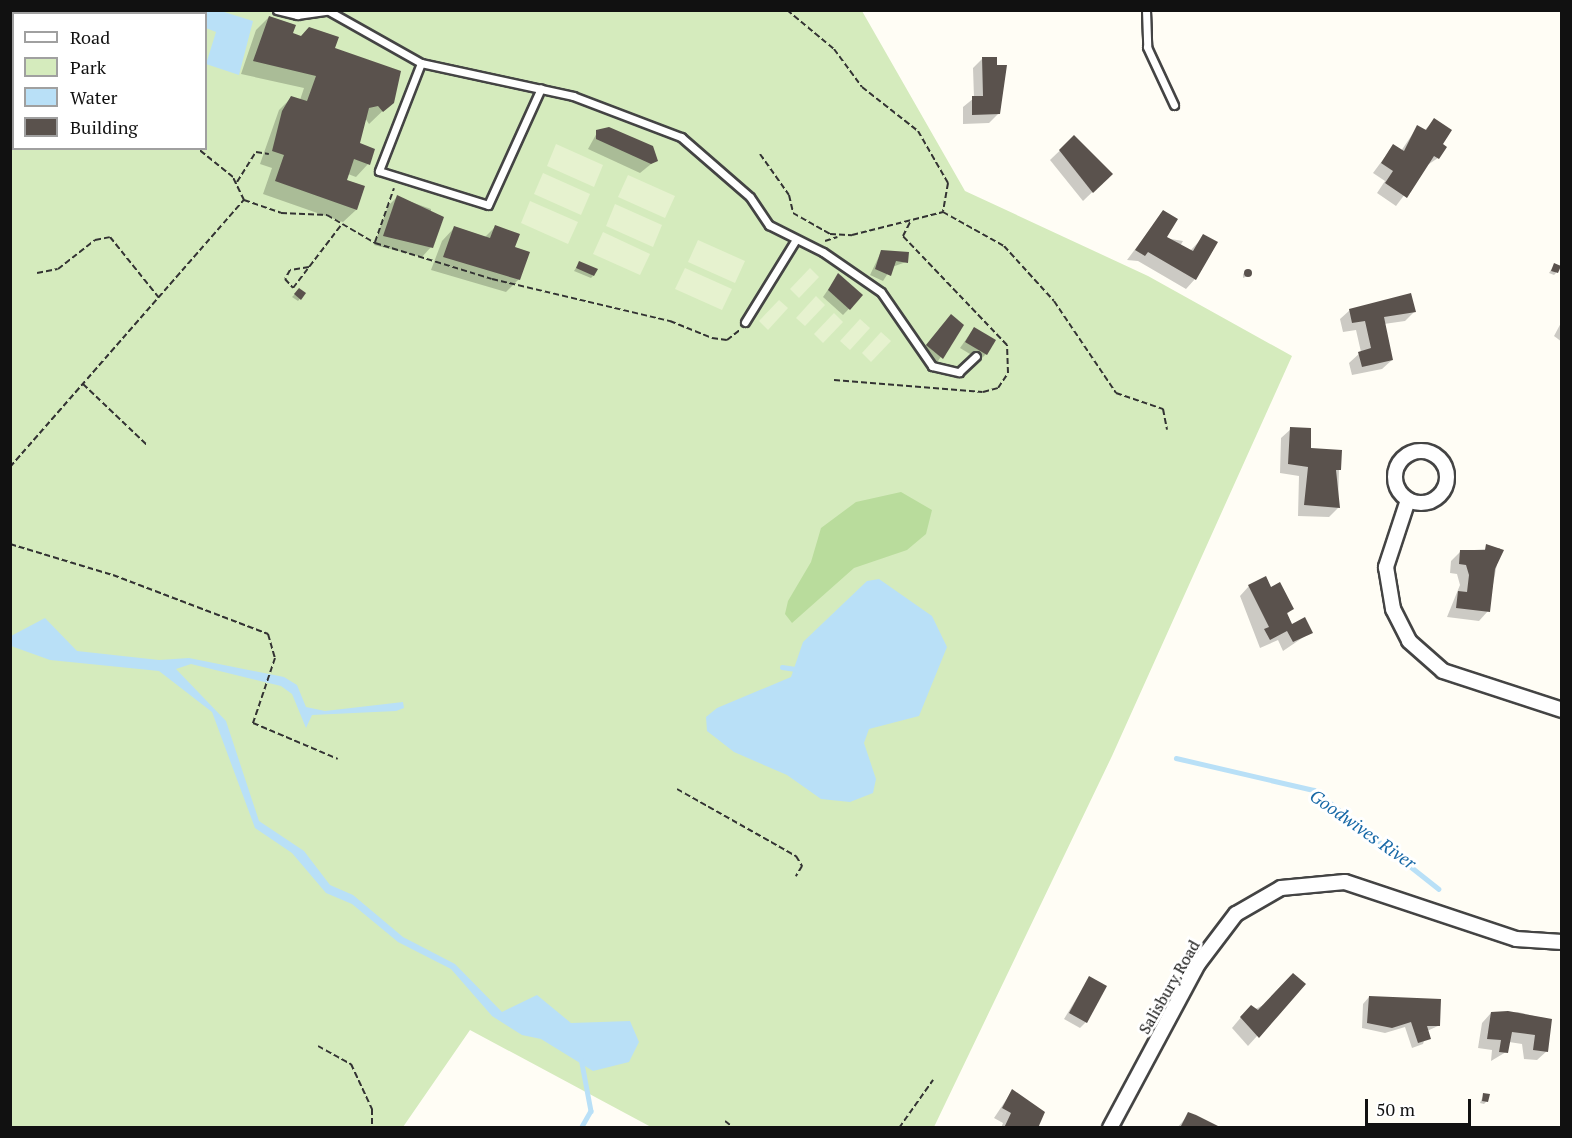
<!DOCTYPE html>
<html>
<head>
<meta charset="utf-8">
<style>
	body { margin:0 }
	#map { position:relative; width:1572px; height:1138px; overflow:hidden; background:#fffdf5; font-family:"PT Serif",serif }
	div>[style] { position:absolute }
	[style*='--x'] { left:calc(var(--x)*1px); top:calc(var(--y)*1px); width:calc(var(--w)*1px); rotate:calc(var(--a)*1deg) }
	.green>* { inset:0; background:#d5ebbd }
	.forest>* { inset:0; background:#b9dc9c }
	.pitch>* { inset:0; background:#e6f2cf }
	.water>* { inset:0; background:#b9e0f7 }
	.shadow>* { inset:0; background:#0003 }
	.stream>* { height:4.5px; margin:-2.25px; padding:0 2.25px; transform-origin:2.25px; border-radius:2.25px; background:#b9e0f7 }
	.building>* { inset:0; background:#5a524d }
	.round { border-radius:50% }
	.path>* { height:2px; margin-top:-1px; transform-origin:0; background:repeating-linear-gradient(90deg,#333 0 6px,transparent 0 9px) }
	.roads { filter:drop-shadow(2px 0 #444) drop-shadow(-2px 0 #444) drop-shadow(0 2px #444) drop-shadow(0 -2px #444) }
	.lane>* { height:7px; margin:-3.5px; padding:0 3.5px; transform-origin:3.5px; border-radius:3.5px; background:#fff }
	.street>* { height:14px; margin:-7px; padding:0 7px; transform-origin:7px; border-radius:7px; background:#fff }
	.street>.ring { margin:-7px; padding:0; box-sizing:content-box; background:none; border:14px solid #fff; border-radius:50% }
	span { translate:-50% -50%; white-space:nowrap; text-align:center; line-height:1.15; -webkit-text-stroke:6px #fff; paint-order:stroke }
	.street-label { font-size:16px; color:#111 }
	.water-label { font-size:18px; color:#1768a6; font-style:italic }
	.frame { position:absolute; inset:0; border:12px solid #111; pointer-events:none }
	.legend { position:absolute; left:12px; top:12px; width:195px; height:138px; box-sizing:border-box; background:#fff; border:2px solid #a0a0a0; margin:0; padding:8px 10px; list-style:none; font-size:18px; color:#111 }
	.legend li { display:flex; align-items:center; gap:12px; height:30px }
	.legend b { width:30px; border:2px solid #a0a0a0 }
	.scale { position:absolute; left:1365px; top:1099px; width:106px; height:27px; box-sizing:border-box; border:3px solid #111; border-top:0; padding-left:8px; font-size:18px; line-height:21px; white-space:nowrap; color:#111; -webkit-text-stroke:4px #fff; paint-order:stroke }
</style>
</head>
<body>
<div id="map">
	<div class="green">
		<i style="clip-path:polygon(evenodd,10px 11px,862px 11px,965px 191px,1148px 276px,1292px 356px,1112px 756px,934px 1127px,651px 1127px,470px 1030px,403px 1127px,11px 1127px,10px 11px,14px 14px,206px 14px,206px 148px,14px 148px,14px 14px)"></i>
	</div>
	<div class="forest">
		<i style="clip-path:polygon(901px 492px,932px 510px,926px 534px,907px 550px,854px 568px,792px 623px,785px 614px,788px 601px,811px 562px,821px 528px,856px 502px)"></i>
	</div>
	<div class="pitch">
		<i style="clip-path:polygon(556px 144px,603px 165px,594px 187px,547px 166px)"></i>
		<i style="clip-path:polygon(543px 173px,590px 194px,581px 215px,534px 194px)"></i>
		<i style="clip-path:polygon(628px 175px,675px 196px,665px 218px,618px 197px)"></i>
		<i style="clip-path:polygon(530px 201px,578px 222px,568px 244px,521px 223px)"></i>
		<i style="clip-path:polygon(615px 204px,662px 225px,653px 247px,606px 226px)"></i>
		<i style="clip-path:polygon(603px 232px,650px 254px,640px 275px,593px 254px)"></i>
		<i style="clip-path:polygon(698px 240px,745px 261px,735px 283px,688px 262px)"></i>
		<i style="clip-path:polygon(685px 268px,732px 289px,722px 310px,675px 289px)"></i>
		<i style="clip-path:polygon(810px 268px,819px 277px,799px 298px,790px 289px)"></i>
		<i style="clip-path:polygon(816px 296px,825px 305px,805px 326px,796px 318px)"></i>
		<i style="clip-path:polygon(779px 300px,788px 308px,768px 330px,759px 321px)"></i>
		<i style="clip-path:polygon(834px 313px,843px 322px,823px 343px,814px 334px)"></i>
		<i style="clip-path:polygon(860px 319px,870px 328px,850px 350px,840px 341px)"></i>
		<i style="clip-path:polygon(881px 332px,891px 341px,871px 362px,862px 353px)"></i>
	</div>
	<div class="water">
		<i style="clip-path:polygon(200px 10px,221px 11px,253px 21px,239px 75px,206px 64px,216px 32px,206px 28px,206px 14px)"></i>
		<i style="clip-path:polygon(879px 579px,932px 616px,947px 647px,919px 716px,869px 729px,864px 743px,876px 779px,873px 793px,850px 802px,821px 799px,787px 775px,734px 752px,707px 731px,706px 717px,717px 708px,791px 677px,803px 642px,867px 581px)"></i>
		<i style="clip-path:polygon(45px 618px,77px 651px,159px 660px,189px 658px,284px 677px,297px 685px,306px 707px,325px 711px,403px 702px,404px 708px,396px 711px,312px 715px,306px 728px,292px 694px,281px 686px,191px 664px,176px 669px,226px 721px,259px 821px,304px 851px,330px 885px,353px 895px,403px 937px,455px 964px,502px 1012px,537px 995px,571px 1023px,630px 1021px,639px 1042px,629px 1062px,593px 1071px,541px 1039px,522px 1035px,492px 1016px,451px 969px,398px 942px,352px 904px,326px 893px,292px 853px,255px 828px,212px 712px,159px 671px,50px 660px,11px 646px,11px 636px)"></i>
	</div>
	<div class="shadow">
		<i style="clip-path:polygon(269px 17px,291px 34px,333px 49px,392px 102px,369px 124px,365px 118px,358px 144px,368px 164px,356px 177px,348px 174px,345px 181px,363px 187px,356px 210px,343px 222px,263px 194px,272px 168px,260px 164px,279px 110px,292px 97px,300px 100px,304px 88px,241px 74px,256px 30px)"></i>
		<i style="clip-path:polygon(983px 58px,999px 113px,989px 123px,963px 124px,963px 107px,974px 98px,973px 68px)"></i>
		<i style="clip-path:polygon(1434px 120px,1438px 158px,1426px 166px,1396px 206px,1377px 193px,1385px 181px,1373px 173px,1393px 146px,1401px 151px,1418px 126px,1424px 131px)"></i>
		<i style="clip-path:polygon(598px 131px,656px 160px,640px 173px,588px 149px)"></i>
		<i style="clip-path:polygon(1074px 137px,1111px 174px,1083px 201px,1050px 160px)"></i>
		<i style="clip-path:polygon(397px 197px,431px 209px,431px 247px,422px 257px,374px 245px,388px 206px)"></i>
		<i style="clip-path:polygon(1163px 212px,1165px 238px,1183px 241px,1180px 246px,1190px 251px,1204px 236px,1195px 279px,1186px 289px,1138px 261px,1127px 260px)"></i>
		<i style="clip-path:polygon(495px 227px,513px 248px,519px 279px,506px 292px,431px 270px,442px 241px,454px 228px,484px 238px)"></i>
		<i style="clip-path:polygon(881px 252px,906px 262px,892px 267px,883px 281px,870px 275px)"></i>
		<i style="clip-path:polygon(579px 263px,593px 276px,591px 278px,574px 271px)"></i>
		<i style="clip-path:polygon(1554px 265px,1556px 273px,1554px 275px,1549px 273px)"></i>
		<i style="clip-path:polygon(1246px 271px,1250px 275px,1243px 278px,1243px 274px)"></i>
		<i style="clip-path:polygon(838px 275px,861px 296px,843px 315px,823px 297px)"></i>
		<i style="clip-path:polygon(299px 290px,304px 294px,298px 301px,292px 297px)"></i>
		<i style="clip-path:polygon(1350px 310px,1414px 312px,1405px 321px,1384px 324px,1392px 360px,1382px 369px,1352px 375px,1349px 363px,1361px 352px,1356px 330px,1343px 332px,1340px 319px)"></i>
		<i style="clip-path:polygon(1562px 321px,1562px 342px,1554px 336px)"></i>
		<i style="clip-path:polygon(945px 322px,962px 325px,936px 364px,921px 351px)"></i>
		<i style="clip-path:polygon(974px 328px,986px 354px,980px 360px,960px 348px)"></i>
		<i style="clip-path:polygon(1291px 429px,1309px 450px,1339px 469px,1338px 508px,1329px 517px,1298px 516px,1299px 476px,1280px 473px,1281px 438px)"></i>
		<i style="clip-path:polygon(1500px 548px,1488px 611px,1479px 621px,1447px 617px,1460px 585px,1457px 574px,1450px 573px,1451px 561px,1461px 551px)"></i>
		<i style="clip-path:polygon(1249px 586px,1270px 589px,1292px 609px,1286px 615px,1291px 626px,1311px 632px,1283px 651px,1278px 640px,1260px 648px,1240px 596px)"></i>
		<i style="clip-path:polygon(1089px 978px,1086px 1022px,1080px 1028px,1064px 1019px)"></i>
		<i style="clip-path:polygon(1304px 984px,1248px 1046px,1232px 1028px,1242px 1016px)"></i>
		<i style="clip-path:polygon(1369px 997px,1438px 1026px,1427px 1031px,1423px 1044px,1412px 1048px,1405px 1027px,1385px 1033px,1362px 1028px,1363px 1004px)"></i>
		<i style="clip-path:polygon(1518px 1012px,1550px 1020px,1547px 1051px,1537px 1060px,1524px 1059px,1522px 1044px,1509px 1042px,1506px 1052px,1491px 1061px,1492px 1050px,1478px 1048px,1482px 1023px,1491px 1013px)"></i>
		<i style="clip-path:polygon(1012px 1091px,1036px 1128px,1001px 1128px,1003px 1123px,994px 1118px)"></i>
		<i style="clip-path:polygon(1484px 1094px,1487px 1101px,1484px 1104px,1480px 1103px)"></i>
		<i style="clip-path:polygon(1189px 1114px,1218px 1128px,1177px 1128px)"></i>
	</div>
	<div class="stream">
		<i style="--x:782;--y:667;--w:15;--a:8"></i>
		<i style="--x:1176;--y:758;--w:142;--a:13.1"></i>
		<i style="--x:1314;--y:790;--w:159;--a:38.4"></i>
		<i style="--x:581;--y:1058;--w:54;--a:79.3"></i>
		<i style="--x:591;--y:1111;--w:20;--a:120"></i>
	</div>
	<div class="building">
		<i style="clip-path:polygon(269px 16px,296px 25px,293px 33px,301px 36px,309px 27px,339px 37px,335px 48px,401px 71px,394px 103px,383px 112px,378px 106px,369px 108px,360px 143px,375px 149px,370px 165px,354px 159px,347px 180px,365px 186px,357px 210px,275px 181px,284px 155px,272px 151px,282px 111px,291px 96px,307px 101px,316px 76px,253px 61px)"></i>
		<i style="clip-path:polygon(982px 57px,997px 57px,997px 65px,1007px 65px,1000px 114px,972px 115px,972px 96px,983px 96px)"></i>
		<i style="clip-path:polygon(1434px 118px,1452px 130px,1443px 144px,1447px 147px,1439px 159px,1434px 156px,1407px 198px,1385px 183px,1393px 171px,1381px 163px,1393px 144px,1404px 151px,1417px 125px,1426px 130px)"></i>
		<i style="clip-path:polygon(609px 127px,653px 146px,658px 161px,651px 164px,596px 139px,596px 130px)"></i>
		<i style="clip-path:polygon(1074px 135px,1113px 174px,1093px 193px,1059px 150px)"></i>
		<i style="clip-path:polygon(397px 195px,444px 217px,433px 248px,383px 236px)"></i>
		<i style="clip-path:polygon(1163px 210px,1178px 219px,1167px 237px,1193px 251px,1203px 234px,1218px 242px,1196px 280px,1148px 252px,1145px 256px,1135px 250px)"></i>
		<i style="clip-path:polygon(495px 225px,520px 234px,515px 247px,530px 252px,520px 280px,443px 257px,454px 226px,490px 238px)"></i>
		<i style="clip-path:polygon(881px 250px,909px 252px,908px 263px,896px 261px,891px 276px,875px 269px)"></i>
		<i style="clip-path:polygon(579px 261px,598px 269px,594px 276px,576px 268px)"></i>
		<i style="clip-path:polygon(1554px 263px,1561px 266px,1558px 273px,1551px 271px)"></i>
		<i class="round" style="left:1244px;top:269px;width:8px;height:8px"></i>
		<i style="clip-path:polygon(838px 273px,863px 295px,850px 310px,828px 290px)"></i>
		<i style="clip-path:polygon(299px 288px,306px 293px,301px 300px,294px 294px)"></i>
		<i style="clip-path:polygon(1411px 293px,1416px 312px,1384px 317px,1393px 360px,1362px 367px,1358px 352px,1371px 348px,1365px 321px,1352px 323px,1349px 309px)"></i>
		<i style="clip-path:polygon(951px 314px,964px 325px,943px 359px,926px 345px)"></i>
		<i style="clip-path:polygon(974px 327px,996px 340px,987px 355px,965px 342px)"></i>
		<i style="clip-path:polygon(1290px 427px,1311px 428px,1311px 448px,1342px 450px,1341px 470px,1336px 470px,1340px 508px,1304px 505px,1308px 467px,1288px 464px)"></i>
		<i style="clip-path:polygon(1486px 544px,1504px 550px,1495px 569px,1490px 612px,1456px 608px,1458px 591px,1467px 592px,1469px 575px,1466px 565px,1459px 564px,1460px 550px,1485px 550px)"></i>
		<i style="clip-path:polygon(1266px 576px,1271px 587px,1280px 582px,1294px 609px,1287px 613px,1292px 624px,1305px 617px,1313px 633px,1293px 642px,1287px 631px,1270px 640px,1264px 629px,1269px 627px,1248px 585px)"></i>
		<i style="clip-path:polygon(1293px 973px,1306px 984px,1259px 1038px,1240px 1017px,1251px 1005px,1258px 1010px)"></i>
		<i style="clip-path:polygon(1089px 976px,1107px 986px,1087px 1023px,1069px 1013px)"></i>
		<i style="clip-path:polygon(1369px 996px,1441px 999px,1440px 1026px,1427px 1026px,1431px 1039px,1418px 1043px,1411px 1022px,1392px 1028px,1367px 1023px)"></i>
		<i style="clip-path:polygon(1508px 1011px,1552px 1019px,1548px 1052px,1533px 1050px,1535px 1035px,1512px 1032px,1508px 1053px,1499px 1052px,1501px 1040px,1487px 1039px,1491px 1012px)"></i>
		<i style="clip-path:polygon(1012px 1089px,1045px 1112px,1038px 1128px,1004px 1128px,1011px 1113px,1002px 1108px)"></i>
		<i style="clip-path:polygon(1483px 1093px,1490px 1094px,1488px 1102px,1482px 1101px)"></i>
		<i style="clip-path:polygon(1188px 1112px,1196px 1115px,1222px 1128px,1180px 1128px)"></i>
	</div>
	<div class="path">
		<i style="--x:143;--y:10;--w:4;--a:90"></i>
		<i style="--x:787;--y:10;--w:61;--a:39.7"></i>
		<i style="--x:834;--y:49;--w:47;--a:53.6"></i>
		<i style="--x:862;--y:87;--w:71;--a:38.2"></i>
		<i style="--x:918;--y:131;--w:60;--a:60"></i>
		<i style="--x:948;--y:183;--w:29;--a:100"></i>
		<i style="--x:84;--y:14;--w:6;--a:-45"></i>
		<i style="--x:10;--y:101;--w:4;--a:-14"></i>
		<i style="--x:760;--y:154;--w:50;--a:54.7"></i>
		<i style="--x:789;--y:195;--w:18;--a:77"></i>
		<i style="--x:793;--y:213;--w:43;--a:29.6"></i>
		<i style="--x:830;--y:234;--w:22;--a:3"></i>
		<i style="--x:852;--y:235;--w:94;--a:-14.2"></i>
		<i style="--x:943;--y:212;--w:70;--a:29.1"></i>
		<i style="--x:1004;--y:246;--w:74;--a:47.7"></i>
		<i style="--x:1054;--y:301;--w:111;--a:56"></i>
		<i style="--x:1116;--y:393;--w:50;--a:18.8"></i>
		<i style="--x:1163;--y:409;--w:21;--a:79"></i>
		<i style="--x:237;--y:182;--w:36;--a:-58"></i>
		<i style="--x:256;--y:152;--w:13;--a:9"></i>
		<i style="--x:244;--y:200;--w:39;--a:19"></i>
		<i style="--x:281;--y:213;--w:46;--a:2.5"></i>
		<i style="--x:327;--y:215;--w:56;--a:30.3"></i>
		<i style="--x:375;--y:243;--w:122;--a:17.1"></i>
		<i style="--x:492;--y:279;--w:183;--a:13.3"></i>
		<i style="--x:670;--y:321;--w:45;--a:22"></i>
		<i style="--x:712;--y:338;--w:15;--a:8"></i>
		<i style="--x:727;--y:340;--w:16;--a:-38"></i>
		<i style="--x:825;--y:241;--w:13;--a:-18"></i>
		<i style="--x:375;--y:242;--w:57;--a:-70.6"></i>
		<i style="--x:309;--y:267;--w:19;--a:171"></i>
		<i style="--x:290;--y:270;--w:10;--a:119"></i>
		<i style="--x:285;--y:279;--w:12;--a:48"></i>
		<i style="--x:293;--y:288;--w:81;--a:-52.6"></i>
		<i style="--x:37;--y:273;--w:21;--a:-11"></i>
		<i style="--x:58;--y:269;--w:47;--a:-38.1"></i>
		<i style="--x:95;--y:240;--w:15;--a:-11"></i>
		<i style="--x:110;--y:237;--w:80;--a:51.1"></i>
		<i style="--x:834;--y:380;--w:149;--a:4.6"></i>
		<i style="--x:983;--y:392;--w:16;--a:-15"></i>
		<i style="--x:998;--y:388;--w:18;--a:-56"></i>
		<i style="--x:1008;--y:373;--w:28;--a:-92"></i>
		<i style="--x:1007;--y:345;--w:151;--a:-133.7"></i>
		<i style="--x:903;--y:236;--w:18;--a:-63"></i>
		<i style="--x:83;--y:384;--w:88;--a:43.6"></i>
		<i style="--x:10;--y:467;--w:355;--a:-48.8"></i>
		<i style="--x:244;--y:200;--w:25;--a:-116"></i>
		<i style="--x:233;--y:177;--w:46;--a:-141.1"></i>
		<i style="--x:10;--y:544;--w:108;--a:16.8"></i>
		<i style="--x:113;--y:575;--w:166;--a:20.8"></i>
		<i style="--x:268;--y:634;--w:25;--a:74"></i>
		<i style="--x:275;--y:658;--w:69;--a:108.7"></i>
		<i style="--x:253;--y:723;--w:92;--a:23"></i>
		<i style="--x:677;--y:789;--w:137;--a:29.4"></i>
		<i style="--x:796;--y:856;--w:12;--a:59"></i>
		<i style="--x:802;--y:866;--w:12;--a:121"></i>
		<i style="--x:318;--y:1046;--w:38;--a:29"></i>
		<i style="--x:351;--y:1064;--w:50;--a:65"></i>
		<i style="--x:372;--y:1109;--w:19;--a:90"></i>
		<i style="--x:725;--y:1121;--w:11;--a:38"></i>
		<i style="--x:899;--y:1128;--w:59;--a:-54.7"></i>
	</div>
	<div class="roads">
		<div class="lane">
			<i style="--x:277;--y:10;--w:21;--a:14"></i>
			<i style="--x:297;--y:15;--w:30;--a:-8"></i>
			<i style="--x:327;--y:10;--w:108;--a:29.4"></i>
			<i style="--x:421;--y:63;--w:156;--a:12.2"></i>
			<i style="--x:573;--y:96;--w:116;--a:20.8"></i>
			<i style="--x:681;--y:137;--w:91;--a:41"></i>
			<i style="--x:750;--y:197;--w:34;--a:56"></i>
			<i style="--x:769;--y:225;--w:60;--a:26.6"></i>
			<i style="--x:823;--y:252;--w:70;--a:34.6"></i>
			<i style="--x:881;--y:292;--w:90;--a:55.4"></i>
			<i style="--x:932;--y:366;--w:28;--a:13"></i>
			<i style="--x:959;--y:372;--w:23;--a:-43"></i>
			<i style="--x:1146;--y:10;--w:37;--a:88"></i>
			<i style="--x:1147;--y:47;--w:64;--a:65"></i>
			<i style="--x:421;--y:63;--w:116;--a:111.3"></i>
			<i style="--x:379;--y:171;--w:114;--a:17.3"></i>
			<i style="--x:488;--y:205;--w:128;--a:-65.6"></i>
			<i style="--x:745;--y:322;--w:95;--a:-58.3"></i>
		</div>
		<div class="street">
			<i class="ring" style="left:1395px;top:451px;width:38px;height:38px"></i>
			<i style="--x:1408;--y:500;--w:71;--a:108.2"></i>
			<i style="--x:1386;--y:567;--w:43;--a:80.5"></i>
			<i style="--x:1393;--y:609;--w:36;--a:63"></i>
			<i style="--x:1409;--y:641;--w:45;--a:41.4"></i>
			<i style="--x:1443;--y:671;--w:125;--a:18.1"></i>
			<i style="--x:1110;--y:1128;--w:186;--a:-61.8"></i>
			<i style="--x:1198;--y:964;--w:63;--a:-52.8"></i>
			<i style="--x:1236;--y:914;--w:52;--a:-30"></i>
			<i style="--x:1281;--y:888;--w:64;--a:-5.4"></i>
			<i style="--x:1345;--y:882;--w:180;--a:18.4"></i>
			<i style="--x:1516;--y:939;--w:46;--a:3.7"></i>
		</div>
	</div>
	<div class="street-label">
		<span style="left:1169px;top:987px;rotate:-60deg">Salisbury Road</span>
	</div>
	<div class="water-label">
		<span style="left:1363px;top:829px;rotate:35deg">Goodwives River</span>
	</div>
	<div class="frame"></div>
	<ul class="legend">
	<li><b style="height:8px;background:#fff"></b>Road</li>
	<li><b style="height:16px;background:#d5ebbd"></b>Park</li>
	<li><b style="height:16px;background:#b9e0f7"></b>Water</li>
	<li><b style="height:16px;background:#5a524d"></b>Building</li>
	</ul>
	<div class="scale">50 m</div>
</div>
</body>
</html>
